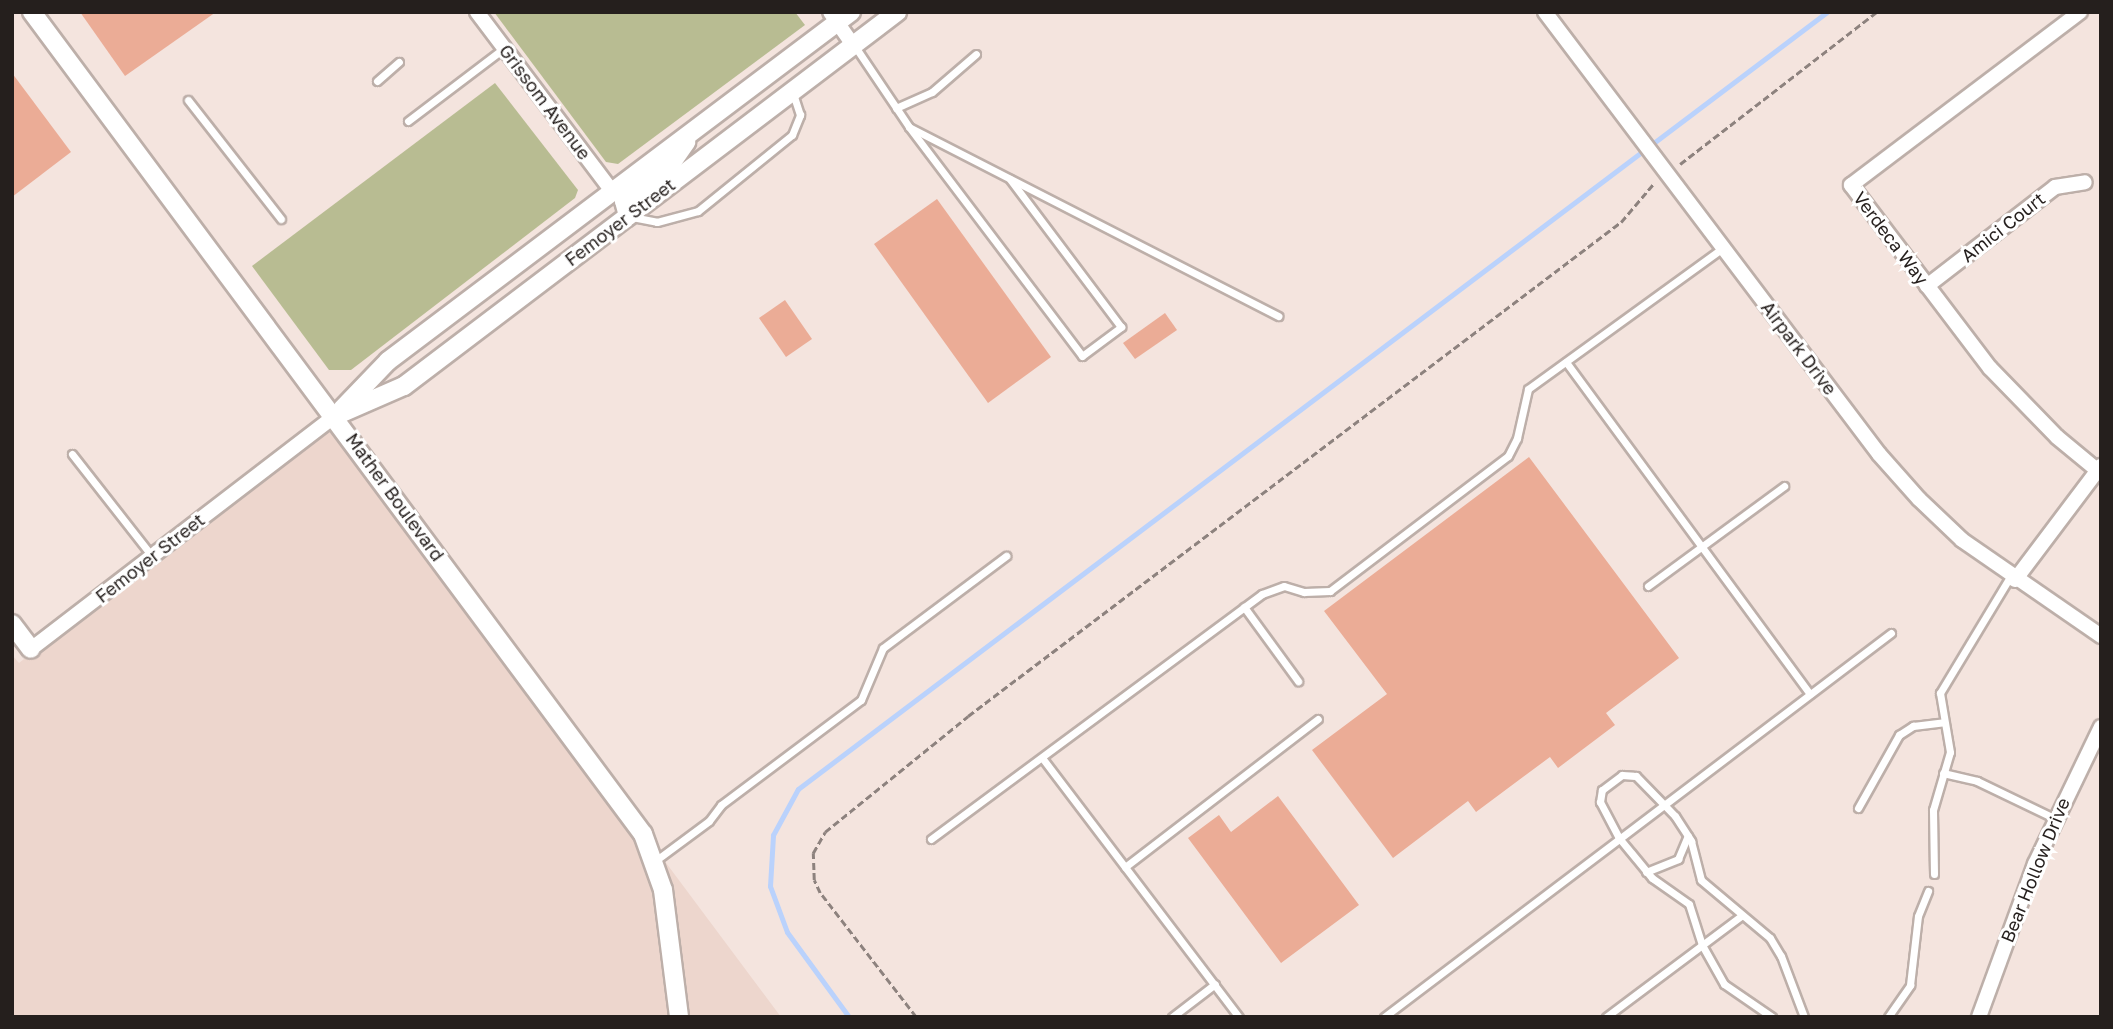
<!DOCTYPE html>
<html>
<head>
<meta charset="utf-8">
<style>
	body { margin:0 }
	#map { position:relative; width:2113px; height:1029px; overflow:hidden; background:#f4e4de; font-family:"Golos Text",sans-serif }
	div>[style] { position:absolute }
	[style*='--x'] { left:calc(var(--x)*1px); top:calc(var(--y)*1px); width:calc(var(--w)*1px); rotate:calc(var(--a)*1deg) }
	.built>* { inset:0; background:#edd6cd }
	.green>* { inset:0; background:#b8bc92 }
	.stream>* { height:5px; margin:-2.5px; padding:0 2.5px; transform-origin:2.5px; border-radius:2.5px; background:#bad2fc }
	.building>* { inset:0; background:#ebac96 }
	.path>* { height:2.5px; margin-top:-1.25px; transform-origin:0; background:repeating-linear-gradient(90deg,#8d827e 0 7px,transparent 0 10.5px) }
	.roads { filter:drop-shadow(2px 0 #bdafa9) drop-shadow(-2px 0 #bdafa9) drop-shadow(0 2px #bdafa9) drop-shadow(0 -2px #bdafa9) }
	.service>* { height:7px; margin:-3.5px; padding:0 3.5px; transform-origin:3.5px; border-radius:3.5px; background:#fff }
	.minor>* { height:14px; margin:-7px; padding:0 7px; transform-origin:7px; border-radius:7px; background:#fff }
	.tertiary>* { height:18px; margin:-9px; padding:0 9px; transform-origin:9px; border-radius:9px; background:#fff }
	span { translate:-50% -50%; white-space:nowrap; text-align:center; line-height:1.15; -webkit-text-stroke:6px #fff; paint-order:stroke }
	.street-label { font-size:18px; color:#251f1d }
	.frame { position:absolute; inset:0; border:14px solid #251f1d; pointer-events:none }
</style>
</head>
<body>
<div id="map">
	<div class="built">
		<i style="clip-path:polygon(335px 419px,781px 1017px,12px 1017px,12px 655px,19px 663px)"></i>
	</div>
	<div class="green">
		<i style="clip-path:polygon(494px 12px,795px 12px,805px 25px,618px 164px,606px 162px)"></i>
		<i style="clip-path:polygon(495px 83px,578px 190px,575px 198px,351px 370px,329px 370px,252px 266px)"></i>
	</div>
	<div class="stream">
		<i style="--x:849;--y:1017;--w:105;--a:-126.1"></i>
		<i style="--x:787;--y:932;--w:49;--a:-110.3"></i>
		<i style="--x:770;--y:886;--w:51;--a:-86.6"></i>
		<i style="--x:773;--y:835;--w:52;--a:-61.5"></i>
		<i style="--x:798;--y:789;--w:1289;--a:-37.06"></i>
	</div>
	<div class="building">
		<i style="clip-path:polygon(80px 12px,216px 12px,125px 76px)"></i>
		<i style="clip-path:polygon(12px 73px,71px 152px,12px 197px)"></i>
		<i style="clip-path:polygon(937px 199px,1051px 357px,988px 403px,874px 244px)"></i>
		<i style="clip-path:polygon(785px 300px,812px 339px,786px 357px,759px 318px)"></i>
		<i style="clip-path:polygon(1165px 313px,1177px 330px,1135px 359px,1123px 343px)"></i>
		<i style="clip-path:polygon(1529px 457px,1679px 658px,1606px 713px,1615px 725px,1558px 768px,1550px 757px,1476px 812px,1468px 801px,1393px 858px,1312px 750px,1387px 694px,1324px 611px)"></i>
		<i style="clip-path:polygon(1278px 796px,1359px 905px,1281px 963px,1188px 838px,1219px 815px,1231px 832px)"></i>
	</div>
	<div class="path">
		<i style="--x:1680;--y:164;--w:249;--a:-37.7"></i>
		<i style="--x:916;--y:1017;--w:157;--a:-127.7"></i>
		<i style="--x:820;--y:893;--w:14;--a:-115"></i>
		<i style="--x:814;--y:880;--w:27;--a:-92"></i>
		<i style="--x:813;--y:853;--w:24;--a:-60"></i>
		<i style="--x:825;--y:832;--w:184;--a:-39"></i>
		<i style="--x:968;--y:716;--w:819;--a:-37.11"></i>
		<i style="--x:1621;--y:222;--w:52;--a:-49.6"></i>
	</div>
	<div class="roads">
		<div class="service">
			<i style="--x:854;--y:45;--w:99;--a:56.1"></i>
			<i style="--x:909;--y:127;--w:415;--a:27.1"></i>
			<i style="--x:377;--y:81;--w:29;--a:-41"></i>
			<i style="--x:188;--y:100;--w:151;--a:52"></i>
			<i style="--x:896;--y:108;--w:39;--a:-24"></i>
			<i style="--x:932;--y:92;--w:58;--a:-40.8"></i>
			<i style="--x:408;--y:121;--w:121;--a:-37.2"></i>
			<i style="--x:909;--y:127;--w:287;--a:52.9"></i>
			<i style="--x:1082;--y:356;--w:49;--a:-36.6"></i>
			<i style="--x:1121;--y:327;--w:185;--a:-126.9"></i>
			<i style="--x:632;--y:217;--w:25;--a:11"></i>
			<i style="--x:657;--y:222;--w:42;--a:-15"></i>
			<i style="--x:698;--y:211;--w:121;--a:-39"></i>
			<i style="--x:792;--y:135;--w:22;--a:-68"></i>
			<i style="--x:800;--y:115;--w:23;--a:-108"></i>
			<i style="--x:1566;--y:362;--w:412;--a:53.7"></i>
			<i style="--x:72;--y:454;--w:130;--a:51.9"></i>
			<i style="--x:1648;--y:586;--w:169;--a:-36.3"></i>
			<i style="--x:1244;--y:607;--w:92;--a:53.9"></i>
			<i style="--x:1043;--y:759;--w:324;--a:52.8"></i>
			<i style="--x:1943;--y:773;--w:35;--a:13"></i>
			<i style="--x:1977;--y:781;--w:85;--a:25.7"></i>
			<i style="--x:1858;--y:808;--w:84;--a:-60.7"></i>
			<i style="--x:1899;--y:735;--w:17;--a:-33"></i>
			<i style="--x:1913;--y:726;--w:31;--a:-7"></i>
			<i style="--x:931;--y:839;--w:412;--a:-36.5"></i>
			<i style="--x:1262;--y:594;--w:23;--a:-20"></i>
			<i style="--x:1284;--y:586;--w:21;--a:17"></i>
			<i style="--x:1304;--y:592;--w:26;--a:-2"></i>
			<i style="--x:1330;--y:591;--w:223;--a:-37.2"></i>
			<i style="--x:1508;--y:456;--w:20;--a:-63"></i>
			<i style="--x:1517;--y:438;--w:50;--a:-77.3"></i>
			<i style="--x:1528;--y:389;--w:241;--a:-35.9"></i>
			<i style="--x:655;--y:861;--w:67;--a:-36.5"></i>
			<i style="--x:709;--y:821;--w:20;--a:-53"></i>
			<i style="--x:721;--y:805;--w:175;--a:-36.9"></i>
			<i style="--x:861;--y:700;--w:56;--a:-67.1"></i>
			<i style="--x:883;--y:648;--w:154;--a:-36.8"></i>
			<i style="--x:1125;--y:867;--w:243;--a:-37.5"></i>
			<i style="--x:1646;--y:872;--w:35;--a:-22"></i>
			<i style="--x:1678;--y:859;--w:25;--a:-67"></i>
			<i style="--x:1934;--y:874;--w:64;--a:-90.9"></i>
			<i style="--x:1933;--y:810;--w:60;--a:-73.7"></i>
			<i style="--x:1950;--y:752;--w:60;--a:-99.6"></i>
			<i style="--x:1940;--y:693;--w:135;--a:-58.9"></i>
			<i style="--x:1172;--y:1017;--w:54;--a:-37.5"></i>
			<i style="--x:1384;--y:1017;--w:636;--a:-37.14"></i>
			<i style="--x:1606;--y:1017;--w:169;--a:-36.8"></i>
			<i style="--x:1772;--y:1017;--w:58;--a:-145.5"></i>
			<i style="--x:1724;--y:984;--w:45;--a:-119.4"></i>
			<i style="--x:1702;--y:945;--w:43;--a:-107.6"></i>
			<i style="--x:1689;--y:904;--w:45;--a:-144.9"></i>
			<i style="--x:1652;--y:878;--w:52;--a:-129.5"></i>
			<i style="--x:1619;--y:838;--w:41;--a:-117.8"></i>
			<i style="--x:1600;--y:802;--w:12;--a:-81"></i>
			<i style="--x:1602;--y:790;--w:25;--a:-37"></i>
			<i style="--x:1622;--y:775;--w:14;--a:4"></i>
			<i style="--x:1636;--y:776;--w:56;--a:45.7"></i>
			<i style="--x:1675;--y:816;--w:30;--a:57"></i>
			<i style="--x:1691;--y:841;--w:40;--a:75.6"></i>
			<i style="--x:1701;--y:880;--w:90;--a:40"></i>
			<i style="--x:1770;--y:938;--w:21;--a:59"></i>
			<i style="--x:1781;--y:956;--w:65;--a:69.3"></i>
			<i style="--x:1888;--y:1017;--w:39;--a:-55"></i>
			<i style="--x:1910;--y:985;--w:69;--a:-83.4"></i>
			<i style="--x:1918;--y:916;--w:27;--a:-68"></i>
		</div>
		<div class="minor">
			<i style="--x:477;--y:12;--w:224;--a:53"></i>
			<i style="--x:830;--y:12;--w:40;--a:55.1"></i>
			<i style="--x:1545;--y:12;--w:554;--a:52.92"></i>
			<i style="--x:1879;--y:454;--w:60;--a:48.4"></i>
			<i style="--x:1919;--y:499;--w:59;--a:43.6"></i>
			<i style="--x:1962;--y:540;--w:169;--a:34.6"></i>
			<i style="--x:2080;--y:12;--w:287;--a:142.9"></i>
			<i style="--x:1851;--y:185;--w:230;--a:52.8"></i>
			<i style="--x:1990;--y:368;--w:96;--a:45.8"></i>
			<i style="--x:2057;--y:437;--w:52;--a:39.5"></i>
			<i style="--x:1927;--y:286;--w:162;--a:-37.7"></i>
			<i style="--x:2055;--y:187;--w:30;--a:-9"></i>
			<i style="--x:2015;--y:580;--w:143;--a:-53"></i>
			<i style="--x:31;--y:649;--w:383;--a:-37.5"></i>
			<i style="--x:1979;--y:1017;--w:163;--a:-69.9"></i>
			<i style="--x:2035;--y:864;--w:152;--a:-64.3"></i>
		</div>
		<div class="tertiary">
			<i style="--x:32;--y:12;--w:1024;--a:53.38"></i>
			<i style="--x:643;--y:834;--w:59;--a:70.3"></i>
			<i style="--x:663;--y:890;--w:128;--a:82.8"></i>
			<i style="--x:628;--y:216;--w:16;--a:-105"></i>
			<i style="--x:624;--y:201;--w:55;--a:-36.9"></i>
			<i style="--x:668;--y:168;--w:32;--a:-55"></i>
			<i style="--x:342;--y:409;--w:66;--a:-46.2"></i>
			<i style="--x:388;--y:361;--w:580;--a:-37.01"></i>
			<i style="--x:335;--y:416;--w:75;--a:-23.5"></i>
			<i style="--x:404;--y:386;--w:619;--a:-37.18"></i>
			<i style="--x:12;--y:624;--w:31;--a:53"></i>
		</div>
	</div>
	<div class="street-label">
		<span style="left:545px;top:102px;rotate:53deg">Grissom Avenue</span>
		<span style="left:620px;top:222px;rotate:-37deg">Femoyer Street</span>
		<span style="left:2003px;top:227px;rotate:-38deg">Amici Court</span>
		<span style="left:1891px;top:238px;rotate:53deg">Verdeca Way</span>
		<span style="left:1799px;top:348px;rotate:53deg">Airpark Drive</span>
		<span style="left:395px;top:497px;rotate:54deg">Mather Boulevard</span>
		<span style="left:150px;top:558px;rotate:-38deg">Femoyer Street</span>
		<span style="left:2035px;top:870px;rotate:-68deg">Bear Hollow Drive</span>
	</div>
	<div class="frame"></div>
</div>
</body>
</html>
